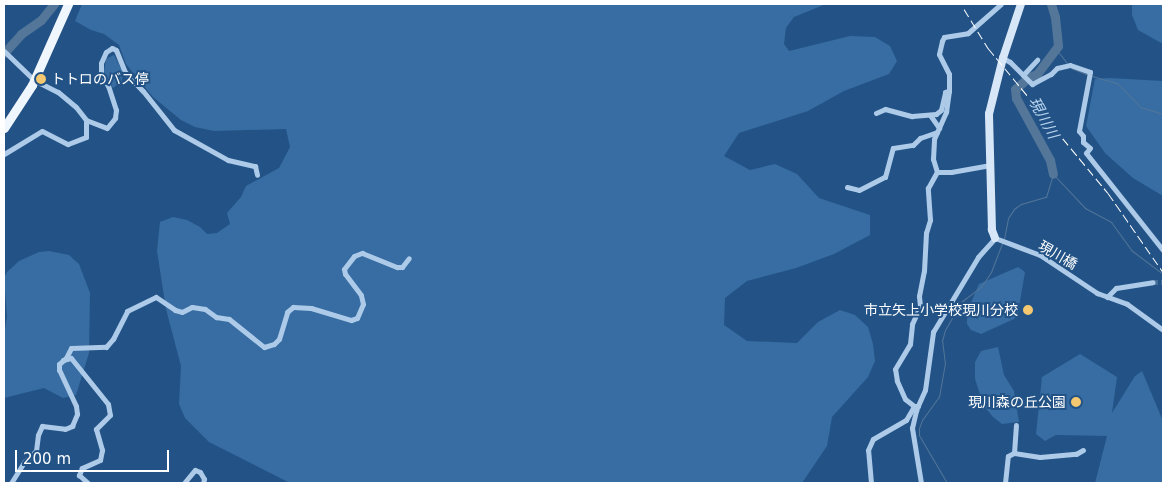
<!DOCTYPE html>
<html>
<head>
<meta charset="utf-8">
<style>
	body { margin:0 }
	#map { position:relative; width:1167px; height:487px; overflow:hidden; background:#235386; font-family:"DejaVu Sans","Noto Sans JP",sans-serif }
	div>[style] { position:absolute }
	[style*='--x'] { left:calc(var(--x)*1px); top:calc(var(--y)*1px); width:calc(var(--w)*1px); rotate:calc(var(--a)*1deg) }
	.green>* { inset:0; background:#376da2 }
	.stream>* { height:1px; margin:-0.5px; padding:0 0.5px; transform-origin:0.5px; border-radius:0.5px; background:#537699 }
	.river>* { height:9px; margin:-4.5px; padding:0 4.5px; transform-origin:4.5px; border-radius:4.5px; background:#537699 }
	.street-tunnel>* { height:5px; margin-top:-2.5px; transform-origin:0; background:repeating-linear-gradient(90deg,#446d98 0 5px,transparent 0 7.5px) }
	.street>* { height:5px; margin:-2.5px; padding:0 2.5px; transform-origin:2.5px; border-radius:2.5px; background:#adcbe9 }
	.secondary>* { height:8px; margin:-4px; padding:0 4px; transform-origin:4px; border-radius:4px; background:#d8e7f7 }
	.primary>* { height:9px; margin:-4.5px; padding:0 4.5px; transform-origin:4.5px; border-radius:4.5px; background:#f0f6fe }
	.rail>* { height:1px; margin-top:-0.5px; transform-origin:0; background:repeating-linear-gradient(90deg,#fff 0 9px,transparent 0 13px) }
	.dots>* { width:14px; height:14px; translate:-50% -50%; box-sizing:border-box; border:2px solid #235386; border-radius:50% }
	span { translate:-50% -50%; white-space:nowrap; text-align:center; line-height:1.15; -webkit-text-stroke:4px #235386; paint-order:stroke }
	.poi-label { font-size:14px; color:#fff }
	.left { translate:0 -50%; text-align:left }
	.right { translate:-100% -50%; text-align:right }
	.street-label { font-size:14px; color:#fff }
	.water-label { font-size:15px; color:#b9d5f0; font-style:italic }
	.frame { position:absolute; inset:0; border:5px solid #fff; pointer-events:none }
	.scale { position:absolute; left:15px; top:450px; width:154px; height:22px; box-sizing:border-box; border:2px solid #fff; border-top:0; padding-left:6px; font-size:15px; line-height:18px; white-space:nowrap; color:#fff; -webkit-text-stroke:4px #235386; paint-order:stroke }
</style>
</head>
<body>
<div id="map">
	<div class="green">
		<i style="clip-path:polygon(82px 4px,826px 4px,794px 17px,786px 28px,784px 44px,789px 51px,850px 36px,875px 37px,890px 46px,897px 61px,889px 74px,844px 91px,808px 111px,739px 133px,724px 156px,750px 170px,775px 164px,797px 174px,819px 198px,870px 215px,870px 235px,834px 254px,796px 268px,747px 281px,725px 298px,724px 325px,747px 341px,797px 343px,818px 322px,840px 310px,855px 315px,868px 327px,873px 344px,875px 361px,868px 377px,832px 417px,827px 446px,802px 483px,290px 483px,209px 442px,185px 418px,179px 404px,181px 366px,166px 309px,157px 251px,160px 222px,173px 217px,187px 220px,200px 227px,207px 234px,217px 233px,230px 224px,227px 213px,241px 197px,246px 186px,279px 168px,290px 147px,286px 129px,214px 131px,195px 127px,181px 120px,153px 97px,126px 64px,119px 45px,104px 34px,91px 30px,75px 21px)"></i>
		<i style="clip-path:polygon(1132px 4px,1163px 4px,1163px 44px,1138px 30px,1132px 15px)"></i>
		<i style="clip-path:polygon(114px 55px,124px 74px,121px 82px,113px 88px,104px 72px,106px 59px)"></i>
		<i style="clip-path:polygon(1109px 78px,1163px 81px,1163px 196px,1133px 178px,1105px 153px,1086px 126px,1095px 79px)"></i>
		<i style="clip-path:polygon(49px 251px,69px 255px,79px 264px,90px 293px,89px 353px,76px 395px,63px 398px,44px 388px,4px 398px,4px 334px,7px 317px,4px 278px,7px 272px,19px 261px,39px 252px)"></i>
		<i style="clip-path:polygon(1018px 267px,1025px 272px,1018px 313px,1014px 319px,981px 334px,971px 330px,967px 324px,967px 312px,979px 284px)"></i>
		<i style="clip-path:polygon(998px 347px,1004px 375px,1014px 391px,1019px 422px,1002px 424px,993px 417px,984px 406px,975px 379px,975px 362px,981px 351px)"></i>
		<i style="clip-path:polygon(1080px 354px,1117px 377px,1112px 413px,1135px 376px,1142px 371px,1163px 421px,1163px 483px,1095px 483px,1107px 436px,1056px 435px,1045px 441px,1036px 434px,1042px 377px)"></i>
	</div>
	<div class="stream">
		<i style="--x:1056;--y:49;--w:18;--a:52"></i>
		<i style="--x:1071;--y:68;--w:18;--a:22"></i>
		<i style="--x:1092;--y:76;--w:26;--a:16"></i>
		<i style="--x:1117;--y:83;--w:33;--a:46"></i>
		<i style="--x:1140;--y:107;--w:24;--a:17"></i>
		<i style="--x:1004;--y:239;--w:21;--a:-79"></i>
		<i style="--x:1008;--y:218;--w:11;--a:-56"></i>
		<i style="--x:1014;--y:209;--w:9;--a:-36"></i>
		<i style="--x:1021;--y:204;--w:26;--a:-16"></i>
		<i style="--x:1046;--y:197;--w:24;--a:-73"></i>
		<i style="--x:1053;--y:174;--w:47;--a:46.7"></i>
		<i style="--x:1085;--y:208;--w:30;--a:28"></i>
		<i style="--x:1111;--y:222;--w:34;--a:54"></i>
		<i style="--x:1131;--y:250;--w:38;--a:37"></i>
		<i style="--x:947;--y:483;--w:56;--a:-120.3"></i>
		<i style="--x:919;--y:435;--w:7;--a:-90"></i>
		<i style="--x:919;--y:428;--w:9;--a:-69"></i>
		<i style="--x:922;--y:420;--w:29;--a:-54"></i>
		<i style="--x:939;--y:397;--w:34;--a:-80"></i>
		<i style="--x:945;--y:364;--w:23;--a:-97"></i>
		<i style="--x:942;--y:341;--w:11;--a:-75"></i>
		<i style="--x:945;--y:330;--w:32;--a:-60"></i>
		<i style="--x:961;--y:302;--w:25;--a:-37"></i>
		<i style="--x:981;--y:287;--w:18;--a:-56"></i>
		<i style="--x:991;--y:272;--w:31;--a:-69"></i>
	</div>
	<div class="river">
		<i style="--x:1051;--y:4;--w:14;--a:73"></i>
		<i style="--x:1055;--y:17;--w:29;--a:84"></i>
		<i style="--x:1058;--y:46;--w:35;--a:127"></i>
		<i style="--x:1037;--y:74;--w:9;--a:159"></i>
		<i style="--x:1029;--y:77;--w:18;--a:139"></i>
		<i style="--x:1015;--y:89;--w:9;--a:84"></i>
		<i style="--x:1016;--y:98;--w:71;--a:61.3"></i>
		<i style="--x:1050;--y:160;--w:14;--a:78"></i>
		<i style="--x:4;--y:53;--w:25;--a:-48"></i>
		<i style="--x:21;--y:34;--w:24;--a:-35"></i>
		<i style="--x:41;--y:20;--w:21;--a:-51"></i>
	</div>
	<div class="street-tunnel">
		<i style="--x:1153;--y:282;--w:10;--a:0"></i>
	</div>
	<div class="street">
		<i style="--x:4;--y:51;--w:42;--a:44"></i>
		<i style="--x:34;--y:80;--w:27;--a:27"></i>
		<i style="--x:58;--y:92;--w:23;--a:40"></i>
		<i style="--x:76;--y:107;--w:16;--a:52"></i>
		<i style="--x:86;--y:120;--w:22;--a:21"></i>
		<i style="--x:107;--y:128;--w:13;--a:-51"></i>
		<i style="--x:115;--y:118;--w:8;--a:-83"></i>
		<i style="--x:116;--y:110;--w:25;--a:-108"></i>
		<i style="--x:108;--y:86;--w:14;--a:-120"></i>
		<i style="--x:101;--y:74;--w:11;--a:-90"></i>
		<i style="--x:101;--y:63;--w:12;--a:-66"></i>
		<i style="--x:106;--y:52;--w:7;--a:-34"></i>
		<i style="--x:112;--y:48;--w:4;--a:27"></i>
		<i style="--x:116;--y:50;--w:24;--a:68"></i>
		<i style="--x:125;--y:72;--w:26;--a:47"></i>
		<i style="--x:143;--y:91;--w:50;--a:51.5"></i>
		<i style="--x:174;--y:130;--w:62;--a:29.1"></i>
		<i style="--x:228;--y:160;--w:28;--a:13"></i>
		<i style="--x:255;--y:166;--w:9;--a:77"></i>
		<i style="--x:1003;--y:58;--w:8;--a:30"></i>
		<i style="--x:1010;--y:62;--w:18;--a:45"></i>
		<i style="--x:1023;--y:75;--w:21;--a:-47"></i>
		<i style="--x:1023;--y:75;--w:13;--a:45"></i>
		<i style="--x:1032;--y:84;--w:21;--a:-28"></i>
		<i style="--x:1051;--y:74;--w:8;--a:-45"></i>
		<i style="--x:1057;--y:68;--w:13;--a:-13"></i>
		<i style="--x:1070;--y:65;--w:21;--a:19"></i>
		<i style="--x:1090;--y:72;--w:60;--a:100.6"></i>
		<i style="--x:1079;--y:131;--w:6;--a:51"></i>
		<i style="--x:1083;--y:136;--w:6;--a:90"></i>
		<i style="--x:1083;--y:142;--w:9;--a:41"></i>
		<i style="--x:1090;--y:148;--w:6;--a:129"></i>
		<i style="--x:1086;--y:153;--w:124;--a:51.6"></i>
		<i style="--x:876;--y:113;--w:10;--a:-24"></i>
		<i style="--x:885;--y:109;--w:28;--a:15"></i>
		<i style="--x:912;--y:116;--w:24;--a:-5"></i>
		<i style="--x:936;--y:114;--w:6;--a:-39"></i>
		<i style="--x:941;--y:110;--w:18;--a:-77"></i>
		<i style="--x:945;--y:92;--w:4;--a:-14"></i>
		<i style="--x:930;--y:115;--w:16;--a:55"></i>
		<i style="--x:4;--y:154;--w:44;--a:-31.2"></i>
		<i style="--x:42;--y:131;--w:29;--a:27"></i>
		<i style="--x:68;--y:144;--w:19;--a:-21"></i>
		<i style="--x:86;--y:137;--w:17;--a:-90"></i>
		<i style="--x:937;--y:172;--w:14;--a:-107"></i>
		<i style="--x:933;--y:159;--w:20;--a:-87"></i>
		<i style="--x:934;--y:139;--w:30;--a:-66"></i>
		<i style="--x:946;--y:112;--w:21;--a:-82"></i>
		<i style="--x:949;--y:91;--w:17;--a:-90"></i>
		<i style="--x:949;--y:74;--w:22;--a:-117"></i>
		<i style="--x:939;--y:54;--w:13;--a:-77"></i>
		<i style="--x:942;--y:41;--w:4;--a:-63"></i>
		<i style="--x:944;--y:37;--w:24;--a:-9"></i>
		<i style="--x:968;--y:33;--w:44;--a:-41.3"></i>
		<i style="--x:847;--y:187;--w:12;--a:14"></i>
		<i style="--x:859;--y:190;--w:29;--a:-27"></i>
		<i style="--x:885;--y:177;--w:30;--a:-75"></i>
		<i style="--x:893;--y:148;--w:20;--a:-9"></i>
		<i style="--x:913;--y:145;--w:10;--a:-45"></i>
		<i style="--x:920;--y:138;--w:18;--a:-19"></i>
		<i style="--x:1107;--y:297;--w:13;--a:-45"></i>
		<i style="--x:1116;--y:288;--w:37;--a:-9"></i>
		<i style="--x:63;--y:360;--w:8;--a:-14"></i>
		<i style="--x:71;--y:358;--w:59;--a:51.2"></i>
		<i style="--x:108;--y:404;--w:11;--a:80"></i>
		<i style="--x:110;--y:415;--w:20;--a:135"></i>
		<i style="--x:96;--y:429;--w:22;--a:74"></i>
		<i style="--x:102;--y:450;--w:10;--a:101"></i>
		<i style="--x:100;--y:460;--w:20;--a:156"></i>
		<i style="--x:82;--y:468;--w:8;--a:113"></i>
		<i style="--x:79;--y:475;--w:12;--a:42"></i>
		<i style="--x:918;--y:406;--w:4;--a:180"></i>
		<i style="--x:914;--y:406;--w:11;--a:-142"></i>
		<i style="--x:905;--y:399;--w:20;--a:-114"></i>
		<i style="--x:897;--y:381;--w:12;--a:-99"></i>
		<i style="--x:895;--y:369;--w:29;--a:-59"></i>
		<i style="--x:910;--y:344;--w:20;--a:-84"></i>
		<i style="--x:912;--y:324;--w:20;--a:-66"></i>
		<i style="--x:920;--y:306;--w:10;--a:-96"></i>
		<i style="--x:919;--y:296;--w:25;--a:-79"></i>
		<i style="--x:924;--y:271;--w:38;--a:-87"></i>
		<i style="--x:926;--y:233;--w:14;--a:-73"></i>
		<i style="--x:930;--y:220;--w:32;--a:-94"></i>
		<i style="--x:928;--y:188;--w:18;--a:-61"></i>
		<i style="--x:937;--y:172;--w:14;--a:0"></i>
		<i style="--x:951;--y:172;--w:40;--a:-10"></i>
		<i style="--x:1014;--y:453;--w:28;--a:-86"></i>
		<i style="--x:11;--y:483;--w:25;--a:-58"></i>
		<i style="--x:24;--y:462;--w:16;--a:-43"></i>
		<i style="--x:36;--y:451;--w:16;--a:-83"></i>
		<i style="--x:38;--y:435;--w:10;--a:-66"></i>
		<i style="--x:42;--y:426;--w:23;--a:7"></i>
		<i style="--x:65;--y:429;--w:8;--a:-23"></i>
		<i style="--x:72;--y:426;--w:13;--a:-67"></i>
		<i style="--x:77;--y:414;--w:8;--a:-97"></i>
		<i style="--x:76;--y:406;--w:40;--a:-115"></i>
		<i style="--x:59;--y:370;--w:6;--a:-90"></i>
		<i style="--x:59;--y:364;--w:9;--a:-41"></i>
		<i style="--x:66;--y:358;--w:11;--a:-63"></i>
		<i style="--x:71;--y:348;--w:35;--a:-2"></i>
		<i style="--x:106;--y:347;--w:11;--a:-49"></i>
		<i style="--x:113;--y:339;--w:31;--a:-63"></i>
		<i style="--x:127;--y:311;--w:32;--a:-26"></i>
		<i style="--x:156;--y:297;--w:23;--a:34"></i>
		<i style="--x:175;--y:310;--w:7;--a:16"></i>
		<i style="--x:182;--y:312;--w:11;--a:-27"></i>
		<i style="--x:192;--y:307;--w:13;--a:9"></i>
		<i style="--x:205;--y:309;--w:14;--a:36"></i>
		<i style="--x:216;--y:317;--w:13;--a:9"></i>
		<i style="--x:229;--y:319;--w:45;--a:38.7"></i>
		<i style="--x:264;--y:347;--w:10;--a:-17"></i>
		<i style="--x:274;--y:344;--w:7;--a:-45"></i>
		<i style="--x:279;--y:339;--w:28;--a:-73"></i>
		<i style="--x:287;--y:312;--w:8;--a:-40"></i>
		<i style="--x:293;--y:307;--w:18;--a:3"></i>
		<i style="--x:311;--y:308;--w:42;--a:16.7"></i>
		<i style="--x:351;--y:320;--w:6;--a:-18"></i>
		<i style="--x:357;--y:318;--w:15;--a:-67"></i>
		<i style="--x:363;--y:304;--w:9;--a:-103"></i>
		<i style="--x:361;--y:295;--w:26;--a:-127"></i>
		<i style="--x:345;--y:274;--w:5;--a:-101"></i>
		<i style="--x:344;--y:269;--w:16;--a:-52"></i>
		<i style="--x:354;--y:256;--w:9;--a:-21"></i>
		<i style="--x:362;--y:253;--w:38;--a:22"></i>
		<i style="--x:397;--y:267;--w:5;--a:0"></i>
		<i style="--x:402;--y:267;--w:11;--a:-52"></i>
		<i style="--x:184;--y:483;--w:17;--a:-50"></i>
		<i style="--x:195;--y:470;--w:5;--a:22"></i>
		<i style="--x:200;--y:472;--w:8;--a:60"></i>
		<i style="--x:204;--y:479;--w:4;--a:104"></i>
		<i style="--x:871;--y:483;--w:33;--a:-95"></i>
		<i style="--x:868;--y:450;--w:12;--a:-66"></i>
		<i style="--x:873;--y:439;--w:38;--a:-30"></i>
		<i style="--x:906;--y:420;--w:14;--a:-60"></i>
		<i style="--x:913;--y:408;--w:4;--a:34"></i>
		<i style="--x:921;--y:483;--w:56;--a:-99.3"></i>
		<i style="--x:912;--y:428;--w:18;--a:-77"></i>
		<i style="--x:916;--y:410;--w:22;--a:-66"></i>
		<i style="--x:925;--y:390;--w:59;--a:-82.1"></i>
		<i style="--x:933;--y:332;--w:87;--a:-59"></i>
		<i style="--x:978;--y:257;--w:25;--a:-48"></i>
		<i style="--x:995;--y:238;--w:48;--a:20.7"></i>
		<i style="--x:1040;--y:255;--w:69;--a:33.7"></i>
		<i style="--x:1097;--y:293;--w:32;--a:20"></i>
		<i style="--x:1127;--y:304;--w:44;--a:35.8"></i>
		<i style="--x:1005;--y:483;--w:27;--a:-84"></i>
		<i style="--x:1008;--y:456;--w:7;--a:-27"></i>
		<i style="--x:1014;--y:453;--w:26;--a:9"></i>
		<i style="--x:1040;--y:457;--w:36;--a:-5"></i>
		<i style="--x:1076;--y:454;--w:8;--a:-30"></i>
	</div>
	<div class="secondary">
		<i style="--x:995;--y:238;--w:9;--a:-111"></i>
		<i style="--x:992;--y:230;--w:116;--a:-91.5"></i>
		<i style="--x:989;--y:114;--w:58;--a:-76"></i>
		<i style="--x:1003;--y:58;--w:57;--a:-71.6"></i>
	</div>
	<div class="primary">
		<i style="--x:4;--y:128;--w:51;--a:-56.9"></i>
		<i style="--x:32;--y:85;--w:89;--a:-66"></i>
	</div>
	<div class="rail">
		<i style="--x:964;--y:9;--w:46;--a:58.4"></i>
		<i style="--x:988;--y:48;--w:188;--a:50.4"></i>
		<i style="--x:1108;--y:193;--w:96;--a:55.2"></i>
	</div>
	<div class="dots">
		<i style="left:41px;top:79px;background:#f4c870"></i>
		<i style="left:1028px;top:310px;background:#f4c870"></i>
		<i style="left:1076px;top:402px;background:#f4c870"></i>
	</div>
	<div class="poi-label">
		<span class="left" style="left:51px;top:79px">トトロのバス停</span>
		<span class="right" style="left:1018px;top:310px">市立矢上小学校現川分校</span>
		<span class="right" style="left:1066px;top:402px">現川森の丘公園</span>
	</div>
	<div class="street-label">
		<span style="left:1058px;top:255px;rotate:30deg">現川橋</span>
	</div>
	<div class="water-label">
		<span style="left:1043px;top:118px;rotate:61deg">現川川</span>
	</div>
	<div class="frame"></div>
	<div class="scale">200 m</div>
</div>
</body>
</html>
